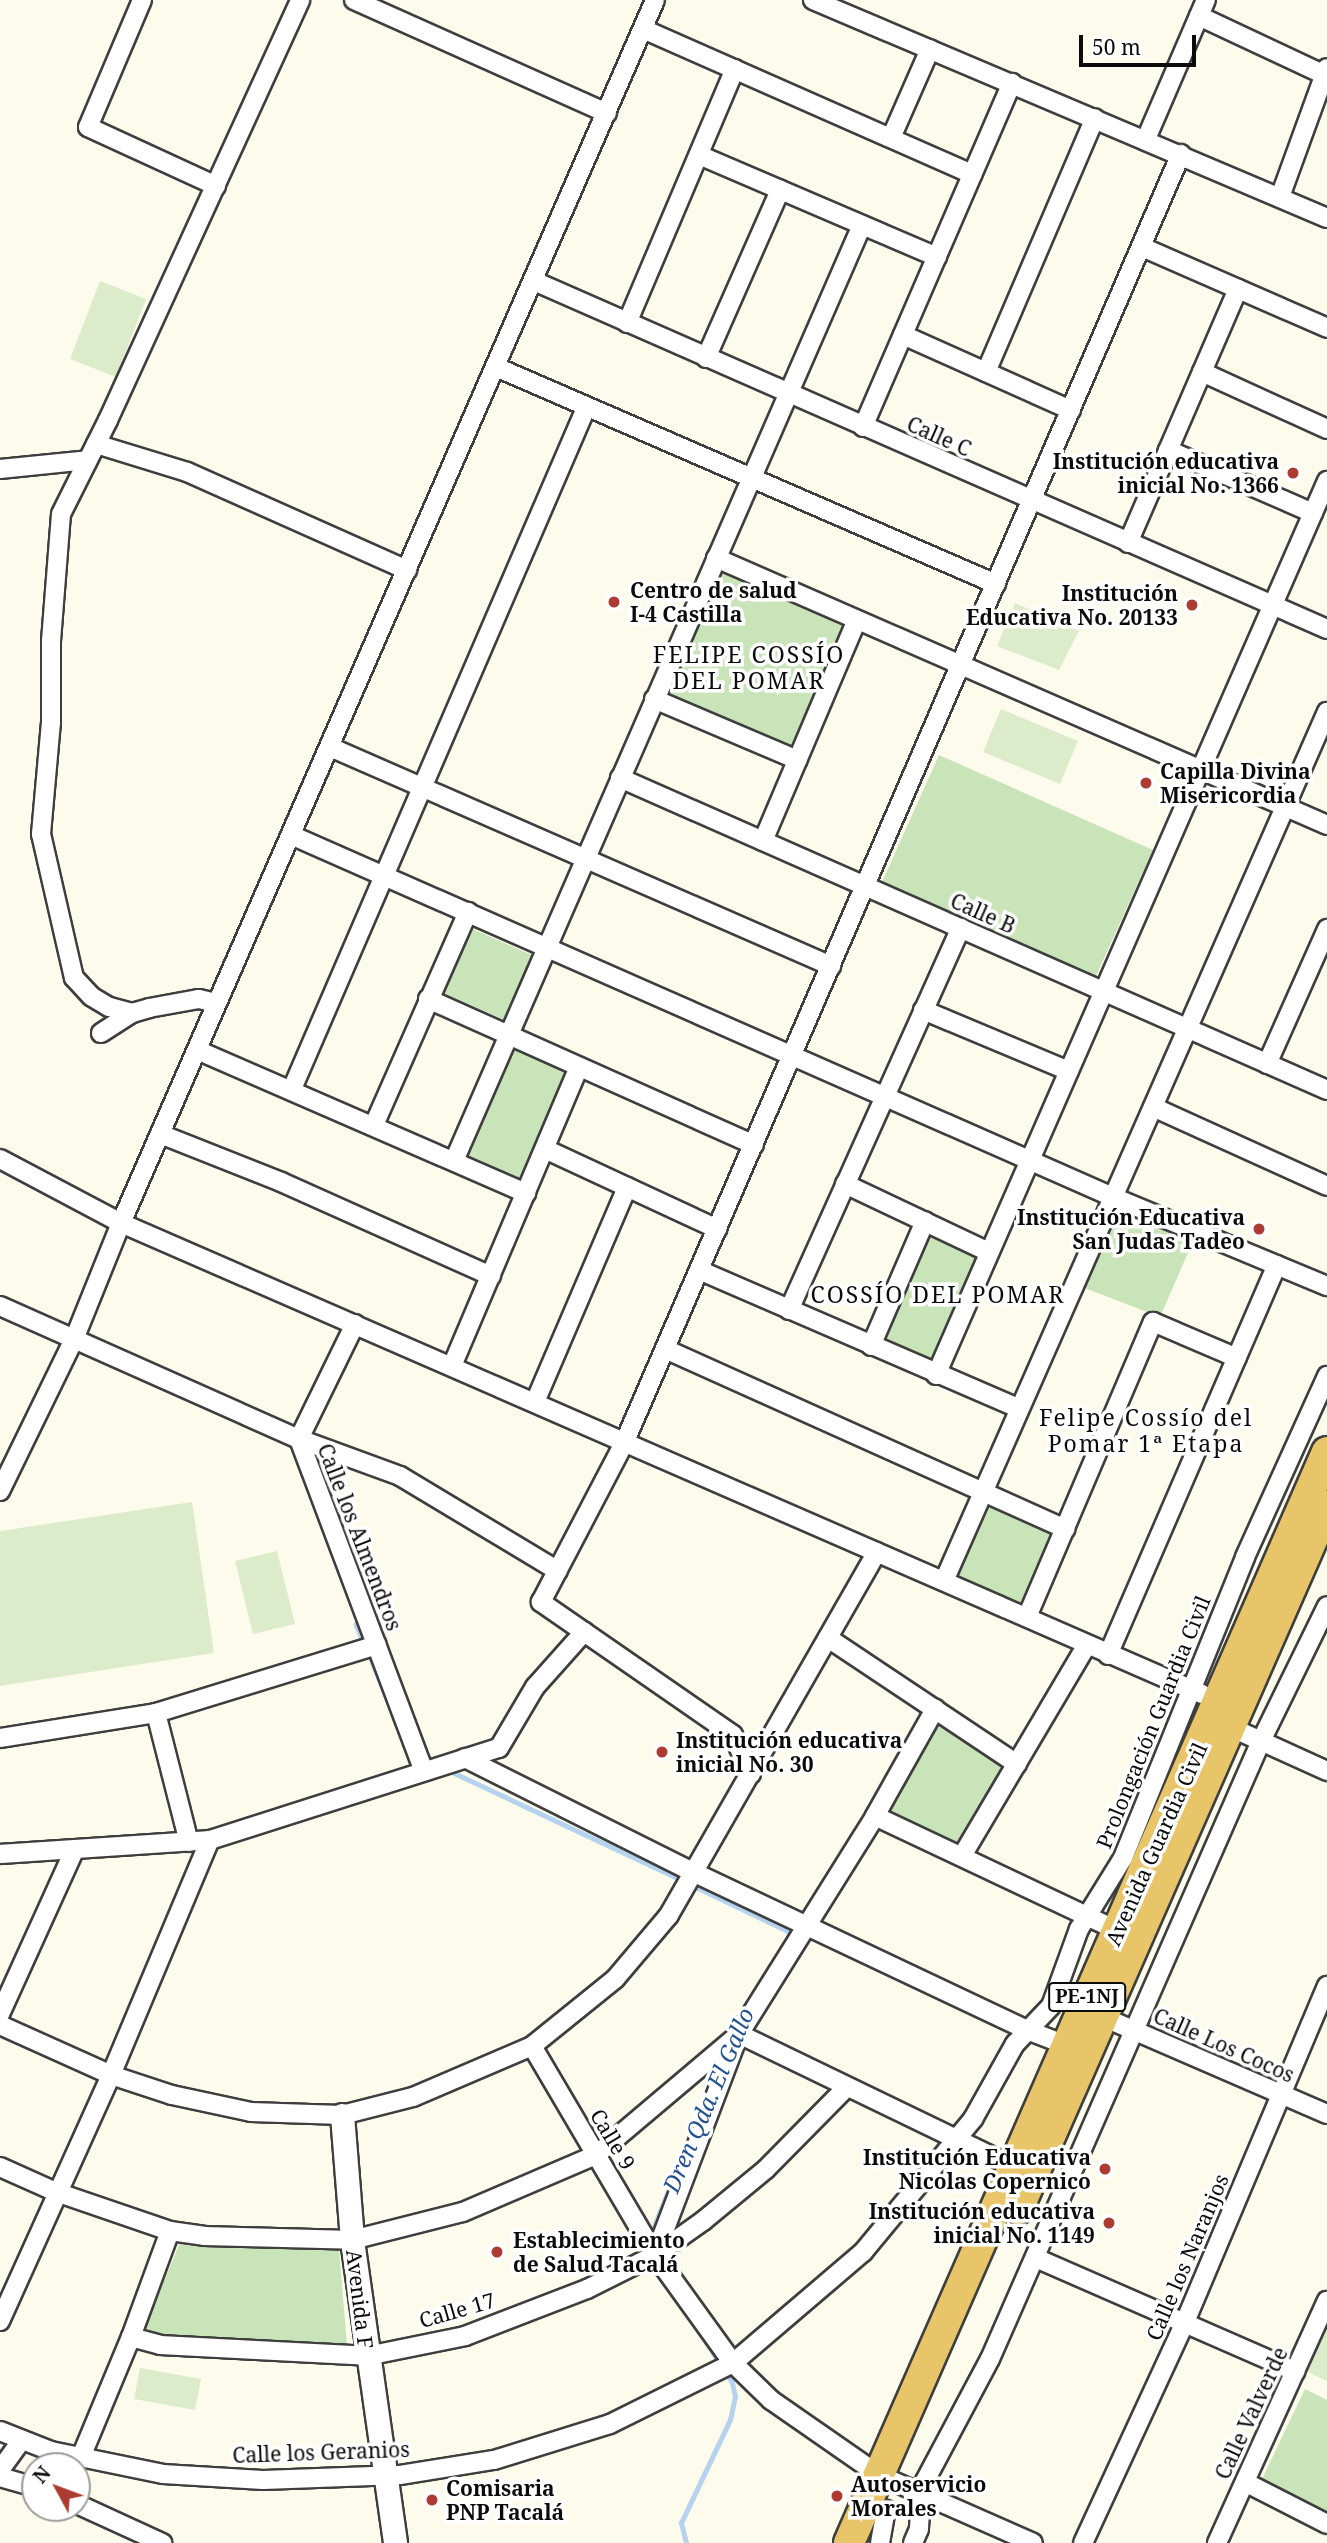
<!DOCTYPE html>
<html>
<head>
<meta charset="utf-8">
<style>
	body { margin:0 }
	#map { position:relative; width:1327px; height:2543px; overflow:hidden; background:#fdfcec; font-family:"Noto Serif",serif }
	div>[style] { position:absolute }
	[style*='--x'] { left:calc(var(--x)*1px); top:calc(var(--y)*1px); width:calc(var(--w)*1px); rotate:calc(var(--a)*1deg) }
	.green>* { inset:0; background:#cae4b9 }
	.pitch>* { inset:0; background:#dcecca }
	.stream>* { height:4.5px; margin:-2.25px; padding:0 2.25px; transform-origin:2.25px; border-radius:2.25px; background:#b5d2ef }
	.roads { filter:drop-shadow(2px 0 #3e3e3e) drop-shadow(-2px 0 #3e3e3e) drop-shadow(0 2px #3e3e3e) drop-shadow(0 -2px #3e3e3e) }
	.minor>* { height:18px; margin:-9px; padding:0 9px; transform-origin:9px; border-radius:9px; background:#fff }
	.tertiary>* { height:23px; margin:-11.5px; padding:0 11.5px; transform-origin:11.5px; border-radius:11.5px; background:#fff }
	.trunk>* { height:30px; margin:-15px; padding:0 15px; transform-origin:15px; border-radius:15px; background:#e8c568 }
	.dots>* { width:19px; height:19px; translate:-50% -50%; box-sizing:border-box; border:4px solid #fff; border-radius:50% }
	span { translate:-50% -50%; white-space:nowrap; text-align:center; line-height:1.15; -webkit-text-stroke:7px #fff; paint-order:stroke }
	.shield-label span { padding:2px 5px; background:#fff; border:2px solid; border-radius:5px; -webkit-text-stroke-width:0 }
	.shield-label { font-size:19px; color:#0b0b0b; font-weight:700 }
	.street-label { font-size:21px; color:#0b0b0b }
	.poi-label { font-size:21px; color:#0b0b0b; font-weight:700 }
	.right { translate:-100% -50%; text-align:right }
	.left { translate:0 -50%; text-align:left }
	.neighbourhood-label { font-size:23px; color:#0b0b0b; letter-spacing:2px }
	.water-label { font-size:23px; color:#225290; font-style:italic }
	.north { position:absolute; left:21px; top:2452px; width:70px; height:70px; box-sizing:border-box; background:#fff; border:2px solid #9d9d9d; border-radius:50%; rotate:311deg; font-size:19px; font-weight:700; line-height:28px; text-align:center; color:#0b0b0b }
	.north::after { content:''; display:block; margin:auto; width:24px; height:32px; background:#ac3b32; clip-path:polygon(50% 0,100% 100%,50% 72%,0 100%) }
	.scale { position:absolute; left:1079px; top:35px; width:117px; height:32px; box-sizing:border-box; border:4px solid #0b0b0b; border-top:0; padding-left:9px; font-size:21px; line-height:24px; white-space:nowrap; color:#0b0b0b; -webkit-text-stroke:5px #fff; paint-order:stroke }
</style>
</head>
<body>
<div id="map">
	<div class="green">
		<i style="clip-path:polygon(722px 566px,849px 622px,790px 747px,663px 693px)"></i>
		<i style="clip-path:polygon(939px 755px,1153px 850px,1095px 978px,882px 882px)"></i>
		<i style="clip-path:polygon(468px 927px,534px 956px,505px 1020px,439px 991px)"></i>
		<i style="clip-path:polygon(512px 1044px,571px 1070px,519px 1186px,460px 1160px)"></i>
		<i style="clip-path:polygon(1115px 1209px,1194px 1239px,1160px 1317px,1082px 1287px)"></i>
		<i style="clip-path:polygon(927px 1227px,980px 1251px,932px 1359px,879px 1337px)"></i>
		<i style="clip-path:polygon(987px 1500px,1057px 1532px,1022px 1605px,955px 1577px)"></i>
		<i style="clip-path:polygon(933px 1721px,1009px 1763px,958px 1850px,883px 1812px)"></i>
		<i style="clip-path:polygon(181px 2240px,339px 2250px,347px 2345px,225px 2344px,150px 2334px,145px 2327px)"></i>
		<i style="clip-path:polygon(1305px 2389px,1327px 2400px,1327px 2511px,1262px 2479px)"></i>
	</div>
	<div class="pitch">
		<i style="clip-path:polygon(100px 281px,146px 299px,116px 377px,70px 359px)"></i>
		<i style="clip-path:polygon(1015px 603px,1079px 631px,1059px 670px,997px 646px)"></i>
		<i style="clip-path:polygon(1001px 709px,1078px 741px,1060px 784px,983px 752px)"></i>
		<i style="clip-path:polygon(192px 1502px,214px 1653px,0 1686px,0 1531px)"></i>
		<i style="clip-path:polygon(277px 1551px,295px 1624px,253px 1634px,235px 1561px)"></i>
		<i style="clip-path:polygon(1327px 2316px,1327px 2381px,1303px 2370px)"></i>
		<i style="clip-path:polygon(140px 2368px,201px 2379px,195px 2410px,134px 2399px)"></i>
	</div>
	<div class="stream">
		<i style="--x:356;--y:1624;--w:24;--a:68"></i>
		<i style="--x:369;--y:1654;--w:75;--a:68.2"></i>
		<i style="--x:448;--y:1770;--w:261;--a:25.2"></i>
		<i style="--x:692;--y:1885;--w:111;--a:25.6"></i>
		<i style="--x:792;--y:1933;--w:3;--a:135"></i>
		<i style="--x:650;--y:2236;--w:167;--a:-68.2"></i>
		<i style="--x:697;--y:2328;--w:44;--a:57"></i>
		<i style="--x:686;--y:2543;--w:21;--a:-104"></i>
		<i style="--x:681;--y:2523;--w:114;--a:-64.6"></i>
		<i style="--x:730;--y:2420;--w:24;--a:-78"></i>
		<i style="--x:735;--y:2397;--w:14;--a:-102"></i>
		<i style="--x:732;--y:2383;--w:13;--a:-119"></i>
	</div>
	<div class="roads">
		<div class="minor">
			<i style="--x:142;--y:0;--w:138;--a:113"></i>
			<i style="--x:88;--y:127;--w:141;--a:24.7"></i>
			<i style="--x:354;--y:0;--w:277;--a:24.1"></i>
			<i style="--x:813;--y:0;--w:558;--a:22.98"></i>
			<i style="--x:1199;--y:16;--w:141;--a:25.1"></i>
			<i style="--x:643;--y:29;--w:360;--a:23.8"></i>
			<i style="--x:891;--y:138;--w:97;--a:-66.3"></i>
			<i style="--x:1146;--y:139;--w:151;--a:-66.7"></i>
			<i style="--x:699;--y:155;--w:259;--a:23.2"></i>
			<i style="--x:1280;--y:197;--w:137;--a:-70"></i>
			<i style="--x:1142;--y:247;--w:202;--a:23.6"></i>
			<i style="--x:534;--y:281;--w:866;--a:23.69"></i>
			<i style="--x:627;--y:323;--w:276;--a:-67"></i>
			<i style="--x:903;--y:335;--w:184;--a:24.1"></i>
			<i style="--x:706;--y:358;--w:184;--a:-66.2"></i>
			<i style="--x:496;--y:367;--w:545;--a:23.46"></i>
			<i style="--x:986;--y:372;--w:276;--a:-66.8"></i>
			<i style="--x:1202;--y:372;--w:137;--a:24.5"></i>
			<i style="--x:863;--y:427;--w:375;--a:-66.6"></i>
			<i style="--x:96;--y:444;--w:95;--a:17.1"></i>
			<i style="--x:187;--y:472;--w:241;--a:24"></i>
			<i style="--x:1168;--y:450;--w:158;--a:23.5"></i>
			<i style="--x:0;--y:469;--w:88;--a:-5.8"></i>
			<i style="--x:1128;--y:543;--w:277;--a:-66.6"></i>
			<i style="--x:716;--y:558;--w:667;--a:23.6"></i>
			<i style="--x:654;--y:699;--w:156;--a:23"></i>
			<i style="--x:330;--y:747;--w:547;--a:23.61"></i>
			<i style="--x:620;--y:778;--w:773;--a:23.81"></i>
			<i style="--x:291;--y:835;--w:898;--a:23.77"></i>
			<i style="--x:1113;--y:1197;--w:232;--a:22.6"></i>
			<i style="--x:763;--y:841;--w:240;--a:-67"></i>
			<i style="--x:428;--y:999;--w:357;--a:24.1"></i>
			<i style="--x:923;--y:1010;--w:158;--a:22.7"></i>
			<i style="--x:132;--y:1013;--w:24;--a:-165"></i>
			<i style="--x:109;--y:1007;--w:21;--a:-149"></i>
			<i style="--x:91;--y:996;--w:25;--a:-133"></i>
			<i style="--x:74;--y:978;--w:148;--a:-102.9"></i>
			<i style="--x:41;--y:834;--w:111;--a:-84.9"></i>
			<i style="--x:51;--y:723;--w:82;--a:-90"></i>
			<i style="--x:51;--y:641;--w:127;--a:-85.5"></i>
			<i style="--x:61;--y:514;--w:105;--a:-63.4"></i>
			<i style="--x:108;--y:420;--w:462;--a:-65.4"></i>
			<i style="--x:101;--y:1033;--w:37;--a:-33"></i>
			<i style="--x:132;--y:1013;--w:18;--a:-16"></i>
			<i style="--x:149;--y:1008;--w:51;--a:-10.2"></i>
			<i style="--x:199;--y:999;--w:18;--a:13"></i>
			<i style="--x:197;--y:1050;--w:359;--a:23.5"></i>
			<i style="--x:1267;--y:1064;--w:148;--a:-66"></i>
			<i style="--x:292;--y:1089;--w:742;--a:-66.65"></i>
			<i style="--x:1153;--y:1107;--w:191;--a:24.4"></i>
			<i style="--x:374;--y:1125;--w:233;--a:-66.2"></i>
			<i style="--x:160;--y:1134;--w:130;--a:21.6"></i>
			<i style="--x:281;--y:1182;--w:230;--a:24.1"></i>
			<i style="--x:545;--y:1149;--w:190;--a:24.9"></i>
			<i style="--x:0;--y:1159;--w:137;--a:27.9"></i>
			<i style="--x:121;--y:1223;--w:1179;--a:23.54"></i>
			<i style="--x:454;--y:1161;--w:1021;--a:-66.45"></i>
			<i style="--x:845;--y:1184;--w:159;--a:25.3"></i>
			<i style="--x:699;--y:1270;--w:348;--a:23.4"></i>
			<i style="--x:0;--y:1306;--w:327;--a:24"></i>
			<i style="--x:299;--y:1439;--w:108;--a:20.1"></i>
			<i style="--x:400;--y:1476;--w:184;--a:31"></i>
			<i style="--x:789;--y:1310;--w:419;--a:-65.8"></i>
			<i style="--x:355;--y:1324;--w:128;--a:116"></i>
			<i style="--x:299;--y:1439;--w:355;--a:69.4"></i>
			<i style="--x:871;--y:1346;--w:136;--a:-66.6"></i>
			<i style="--x:665;--y:1349;--w:439;--a:24.2"></i>
			<i style="--x:452;--y:1366;--w:325;--a:-67"></i>
			<i style="--x:936;--y:1375;--w:976;--a:-66.38"></i>
			<i style="--x:535;--y:1402;--w:234;--a:-66.8"></i>
			<i style="--x:0;--y:1491;--w:171;--a:-64"></i>
			<i style="--x:75;--y:1337;--w:123;--a:-68"></i>
			<i style="--x:121;--y:1223;--w:1334;--a:-66.41"></i>
			<i style="--x:944;--y:1581;--w:950;--a:-66.22"></i>
			<i style="--x:1027;--y:1617;--w:321;--a:-66.9"></i>
			<i style="--x:1153;--y:1322;--w:91;--a:23.2"></i>
			<i style="--x:828;--y:1638;--w:227;--a:33.7"></i>
			<i style="--x:1108;--y:1655;--w:425;--a:-66.6"></i>
			<i style="--x:156;--y:1713;--w:133;--a:75.7"></i>
			<i style="--x:1230;--y:1727;--w:107;--a:24.4"></i>
			<i style="--x:0;--y:1738;--w:158;--a:-9.1"></i>
			<i style="--x:156;--y:1713;--w:231;--a:-17.1"></i>
			<i style="--x:465;--y:1758;--w:257;--a:26.6"></i>
			<i style="--x:695;--y:1873;--w:367;--a:25.3"></i>
			<i style="--x:1027;--y:2030;--w:42;--a:21"></i>
			<i style="--x:751;--y:1774;--w:43;--a:-114.8"></i>
			<i style="--x:733;--y:1735;--w:234;--a:-145.3"></i>
			<i style="--x:541;--y:1602;--w:182;--a:-62.4"></i>
			<i style="--x:625;--y:1441;--w:1402;--a:-66.64"></i>
			<i style="--x:875;--y:1816;--w:269;--a:25.3"></i>
			<i style="--x:0;--y:1854;--w:210;--a:-3.8"></i>
			<i style="--x:210;--y:1840;--w:303;--a:-17.7"></i>
			<i style="--x:499;--y:1748;--w:71;--a:-59.5"></i>
			<i style="--x:535;--y:1687;--w:74;--a:-48.3"></i>
			<i style="--x:962;--y:1856;--w:245;--a:-59.4"></i>
			<i style="--x:0;--y:2014;--w:179;--a:-65.6"></i>
			<i style="--x:1103;--y:2017;--w:244;--a:23.4"></i>
			<i style="--x:0;--y:2025;--w:122;--a:24.2"></i>
			<i style="--x:111;--y:2075;--w:64;--a:18.2"></i>
			<i style="--x:172;--y:2095;--w:81;--a:12.1"></i>
			<i style="--x:251;--y:2112;--w:91;--a:1.9"></i>
			<i style="--x:342;--y:2115;--w:73;--a:-14.2"></i>
			<i style="--x:413;--y:2097;--w:129;--a:-23.2"></i>
			<i style="--x:532;--y:2046;--w:107;--a:-38.9"></i>
			<i style="--x:615;--y:1979;--w:84;--a:-49.8"></i>
			<i style="--x:669;--y:1915;--w:418;--a:-60.2"></i>
			<i style="--x:739;--y:2034;--w:305;--a:25.8"></i>
			<i style="--x:532;--y:2046;--w:243;--a:59.5"></i>
			<i style="--x:655;--y:2255;--w:133;--a:54.2"></i>
			<i style="--x:733;--y:2363;--w:53;--a:44.2"></i>
			<i style="--x:771;--y:2400;--w:131;--a:34.8"></i>
			<i style="--x:879;--y:2475;--w:168;--a:23.8"></i>
			<i style="--x:0;--y:2167;--w:61;--a:24.1"></i>
			<i style="--x:56;--y:2192;--w:120;--a:18.9"></i>
			<i style="--x:170;--y:2231;--w:34;--a:8"></i>
			<i style="--x:204;--y:2236;--w:148;--a:1.5"></i>
			<i style="--x:352;--y:2240;--w:114;--a:-14.2"></i>
			<i style="--x:463;--y:2212;--w:145;--a:-23.2"></i>
			<i style="--x:596;--y:2155;--w:187;--a:-40.2"></i>
			<i style="--x:655;--y:2255;--w:236;--a:-69.2"></i>
			<i style="--x:739;--y:2034;--w:257;--a:-58"></i>
			<i style="--x:875;--y:1816;--w:123;--a:-60.7"></i>
			<i style="--x:1036;--y:2258;--w:283;--a:23.6"></i>
			<i style="--x:0;--y:2321;--w:270;--a:-65.7"></i>
			<i style="--x:111;--y:2075;--w:255;--a:-67.2"></i>
			<i style="--x:131;--y:2337;--w:30;--a:15"></i>
			<i style="--x:160;--y:2345;--w:207;--a:3"></i>
			<i style="--x:367;--y:2356;--w:100;--a:-11.5"></i>
			<i style="--x:465;--y:2336;--w:131;--a:-21.1"></i>
			<i style="--x:587;--y:2289;--w:76;--a:-26.6"></i>
			<i style="--x:655;--y:2255;--w:59;--a:-35.3"></i>
			<i style="--x:703;--y:2221;--w:82;--a:-39.5"></i>
			<i style="--x:766;--y:2169;--w:115;--a:-45.4"></i>
			<i style="--x:0;--y:2431;--w:55;--a:21.4"></i>
			<i style="--x:51;--y:2451;--w:114;--a:11.6"></i>
			<i style="--x:163;--y:2474;--w:100;--a:3.4"></i>
			<i style="--x:263;--y:2480;--w:137;--a:-2.1"></i>
			<i style="--x:400;--y:2475;--w:95;--a:-9.1"></i>
			<i style="--x:494;--y:2460;--w:121;--a:-17.2"></i>
			<i style="--x:610;--y:2424;--w:137;--a:-26.4"></i>
			<i style="--x:733;--y:2363;--w:171;--a:-40.5"></i>
			<i style="--x:863;--y:2252;--w:173;--a:-50.4"></i>
			<i style="--x:973;--y:2119;--w:86;--a:-60.8"></i>
			<i style="--x:1015;--y:2044;--w:52;--a:-46.5"></i>
			<i style="--x:1051;--y:2006;--w:82;--a:-70"></i>
			<i style="--x:1079;--y:1929;--w:84;--a:-58.2"></i>
			<i style="--x:1123;--y:1858;--w:325;--a:-67.9"></i>
			<i style="--x:1245;--y:1557;--w:199;--a:-65.6"></i>
			<i style="--x:81;--y:2457;--w:130;--a:-67.4"></i>
			<i style="--x:131;--y:2337;--w:113;--a:-69.8"></i>
			<i style="--x:0;--y:2470;--w:37;--a:-54"></i>
			<i style="--x:0;--y:2477;--w:36;--a:16"></i>
			<i style="--x:1245;--y:2482;--w:92;--a:27.1"></i>
			<i style="--x:77;--y:2504;--w:94;--a:24.6"></i>
			<i style="--x:880;--y:2543;--w:34;--a:-80"></i>
			<i style="--x:913;--y:2543;--w:15;--a:-67"></i>
			<i style="--x:919;--y:2529;--w:38;--a:-87"></i>
			<i style="--x:921;--y:2491;--w:11;--a:-68"></i>
			<i style="--x:925;--y:2481;--w:138;--a:-62"></i>
			<i style="--x:990;--y:2359;--w:675;--a:-66.32"></i>
			<i style="--x:1261;--y:1741;--w:150;--a:-63.9"></i>
			<i style="--x:1083;--y:2543;--w:243;--a:-65.2"></i>
			<i style="--x:1185;--y:2322;--w:365;--a:-67.1"></i>
			<i style="--x:1217;--y:2543;--w:266;--a:-65.6"></i>
		</div>
		<div class="tertiary">
			<i style="--x:342;--y:2115;--w:125;--a:85.4"></i>
			<i style="--x:352;--y:2240;--w:306;--a:81.9"></i>
		</div>
		<div class="trunk">
			<i style="--x:1018;--y:2209;--w:768;--a:-66.27"></i>
			<i style="--x:849;--y:2543;--w:1191;--a:-66.34"></i>
		</div>
	</div>
	<div class="dots">
		<i style="left:1293px;top:473px;background:#ac3b32"></i>
		<i style="left:614px;top:602px;background:#ac3b32"></i>
		<i style="left:1192px;top:605px;background:#ac3b32"></i>
		<i style="left:1146px;top:783px;background:#ac3b32"></i>
		<i style="left:1259px;top:1229px;background:#ac3b32"></i>
		<i style="left:662px;top:1752px;background:#ac3b32"></i>
		<i style="left:1105px;top:2169px;background:#ac3b32"></i>
		<i style="left:1109px;top:2223px;background:#ac3b32"></i>
		<i style="left:497px;top:2252px;background:#ac3b32"></i>
		<i style="left:837px;top:2496px;background:#ac3b32"></i>
		<i style="left:432px;top:2500px;background:#ac3b32"></i>
	</div>
	<div class="shield-label">
		<span style="left:1087px;top:1997px">PE-1NJ</span>
	</div>
	<div class="street-label">
		<span style="left:939px;top:436px;rotate:24deg">Calle C</span>
		<span style="left:983px;top:913px;rotate:24deg">Calle B</span>
		<span style="left:360px;top:1537px;rotate:69deg">Calle los Almendros</span>
		<span style="left:1153px;top:1722px;rotate:-68deg">Prolongación Guardia Civil</span>
		<span style="left:1156px;top:1844px;rotate:-66deg">Avenida Guardia Civil</span>
		<span style="left:1224px;top:2045px;rotate:24deg">Calle Los Cocos</span>
		<span style="left:613px;top:2139px;rotate:59deg">Calle 9</span>
		<span style="left:1187px;top:2257px;rotate:-67deg">Calle los Naranjos</span>
		<span style="left:360px;top:2299px;rotate:83deg">Avenida F</span>
		<span style="left:457px;top:2310px;rotate:-16deg">Calle 17</span>
		<span style="left:1251px;top:2413px;rotate:-65deg">Calle Valverde</span>
		<span style="left:321px;top:2452px;rotate:-2deg">Calle los Geranios</span>
	</div>
	<div class="poi-label">
		<span class="right" style="left:1279px;top:473px">Institución educativa<br>inicial No. 1366</span>
		<span class="left" style="left:630px;top:602px">Centro de salud<br>I-4 Castilla</span>
		<span class="right" style="left:1178px;top:605px">Institución<br>Educativa No. 20133</span>
		<span class="left" style="left:1160px;top:783px">Capilla Divina<br>Misericordia</span>
		<span class="right" style="left:1245px;top:1229px">Institución Educativa<br>San Judas Tadeo</span>
		<span class="left" style="left:676px;top:1752px">Institución educativa<br>inicial No. 30</span>
		<span class="right" style="left:1091px;top:2169px">Institución Educativa<br>Nicolas Copernico</span>
		<span class="right" style="left:1095px;top:2223px">Institución educativa<br>inicial No. 1149</span>
		<span class="left" style="left:513px;top:2252px">Establecimiento<br>de Salud Tacalá</span>
		<span class="left" style="left:851px;top:2496px">Autoservicio<br>Morales</span>
		<span class="left" style="left:446px;top:2500px">Comisaria<br>PNP Tacalá</span>
	</div>
	<div class="neighbourhood-label">
		<span style="left:749px;top:667px">FELIPE COSSÍO<br>DEL POMAR</span>
		<span style="left:938px;top:1294px">COSSÍO DEL POMAR</span>
		<span style="left:1146px;top:1430px">Felipe Cossío del<br>Pomar 1ª Etapa</span>
	</div>
	<div class="water-label">
		<span style="left:708px;top:2100px;rotate:-67deg">Dren Qda. El Gallo</span>
	</div>
	<div class="north">N</div>
	<div class="scale">50 m</div>
</div>
</body>
</html>
